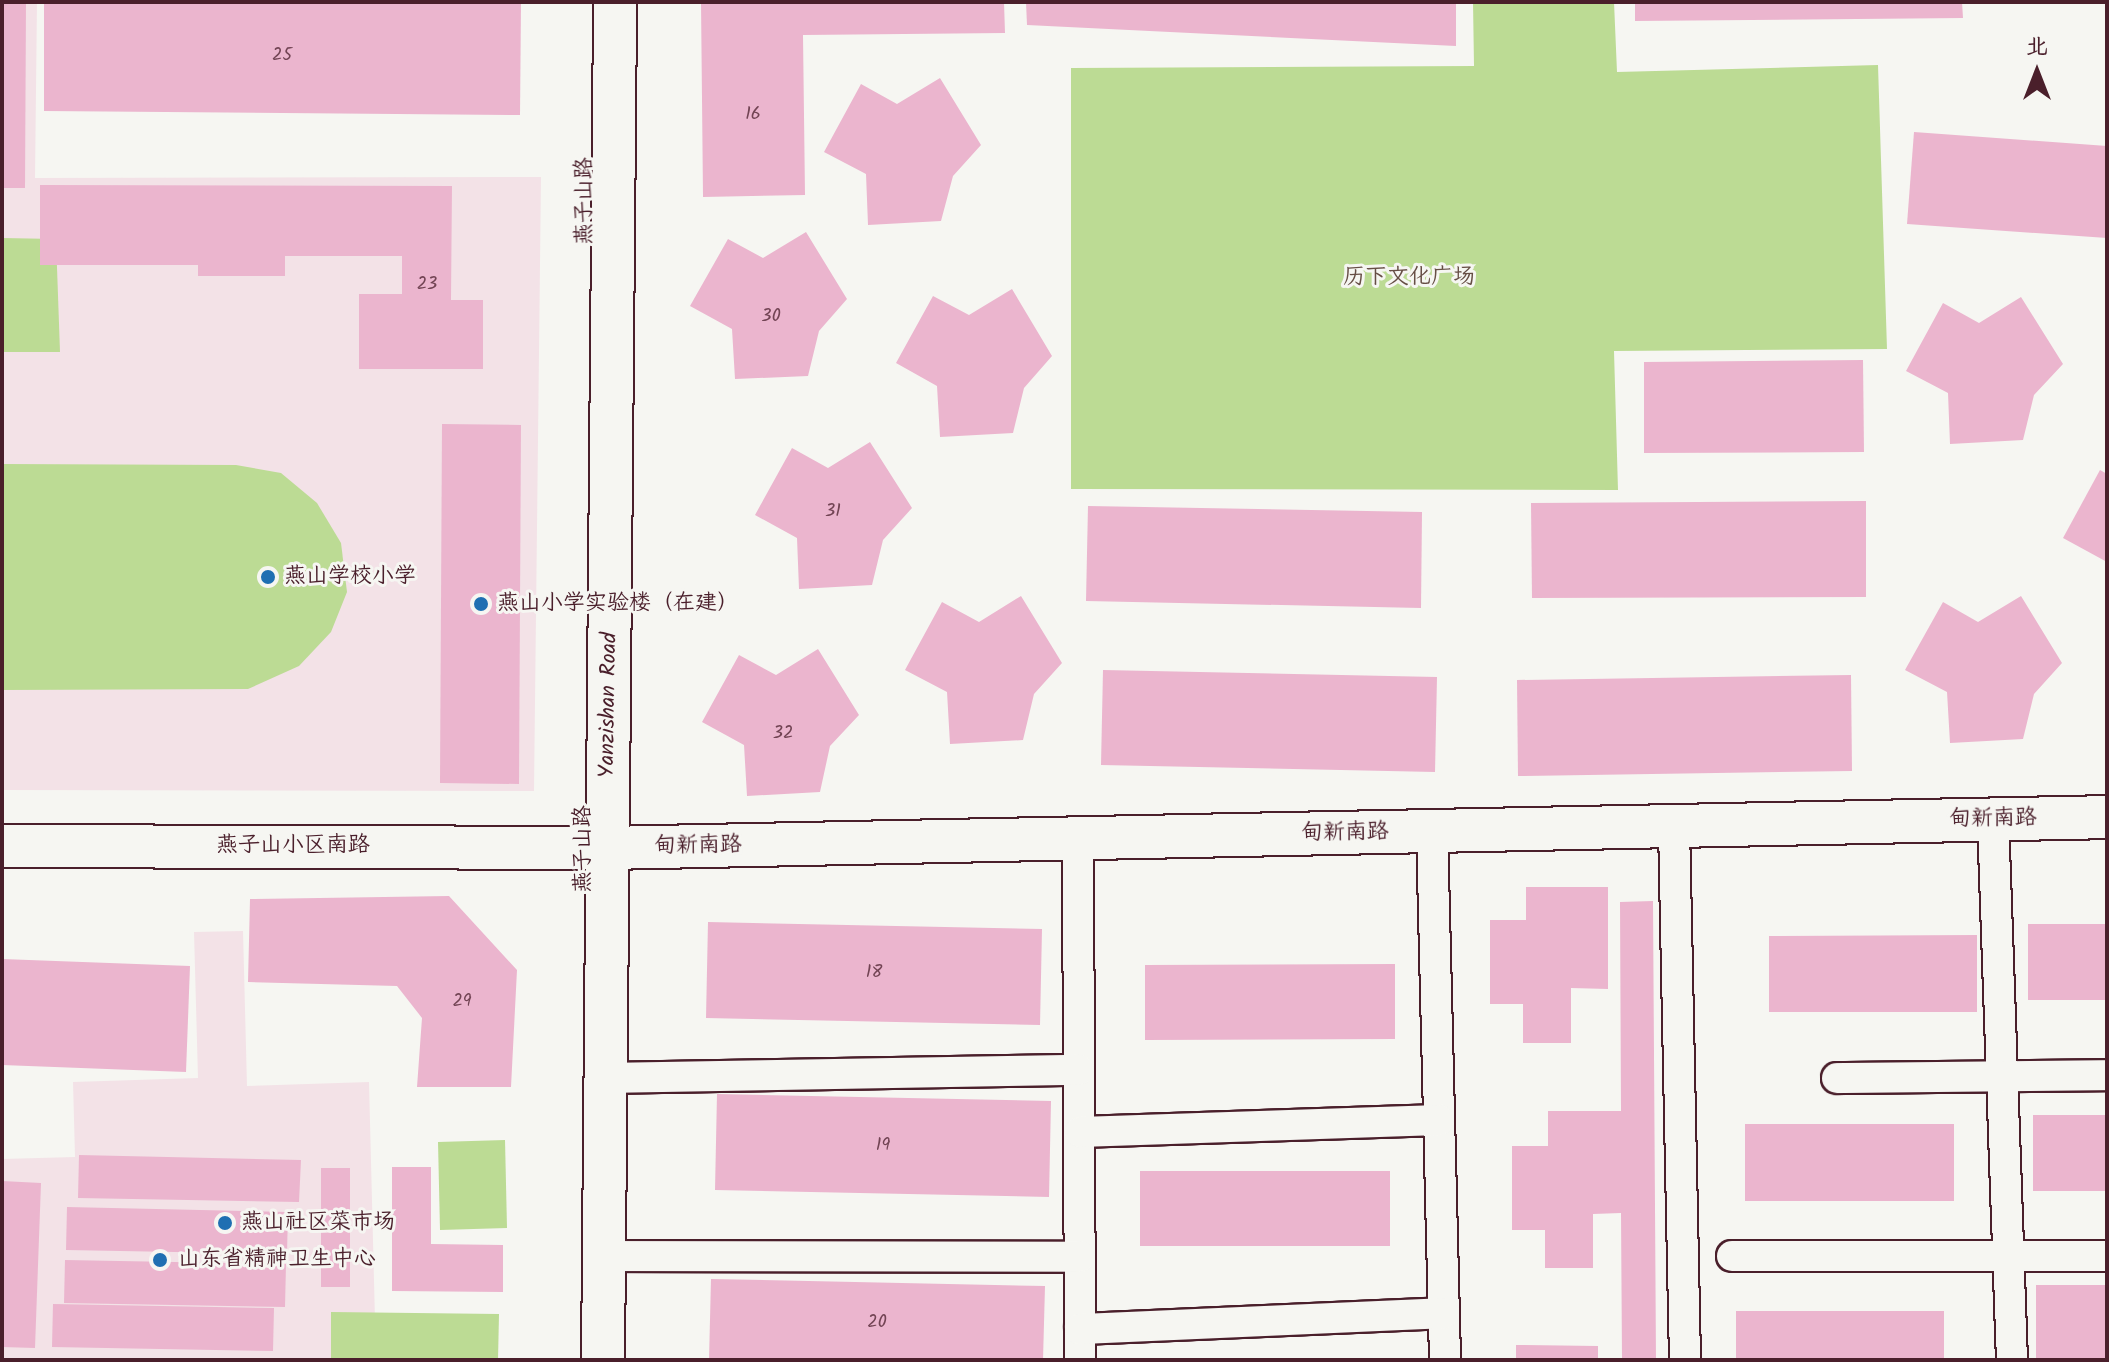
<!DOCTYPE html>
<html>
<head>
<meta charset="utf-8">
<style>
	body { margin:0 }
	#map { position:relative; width:2109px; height:1362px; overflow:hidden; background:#f6f6f2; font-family:Kalam,"LXGW WenKai TC",sans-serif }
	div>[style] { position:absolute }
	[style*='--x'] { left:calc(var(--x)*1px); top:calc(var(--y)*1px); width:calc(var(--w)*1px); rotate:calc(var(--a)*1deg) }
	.built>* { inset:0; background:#f3e2e7 }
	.green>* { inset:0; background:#bcdb94 }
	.building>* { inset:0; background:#ebb5ce }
	.roads { filter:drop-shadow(2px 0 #4a1f2b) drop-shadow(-2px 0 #4a1f2b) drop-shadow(0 2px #4a1f2b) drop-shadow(0 -2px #4a1f2b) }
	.street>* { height:30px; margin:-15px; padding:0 15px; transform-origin:15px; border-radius:15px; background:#f6f6f2 }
	.secondary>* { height:42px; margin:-21px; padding:0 21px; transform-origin:21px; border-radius:21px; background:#f6f6f2 }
	.dots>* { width:22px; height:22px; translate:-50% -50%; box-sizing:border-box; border:4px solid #f6f6f2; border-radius:50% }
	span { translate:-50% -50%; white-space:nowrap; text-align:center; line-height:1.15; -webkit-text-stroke:6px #f6f6f2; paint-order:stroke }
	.number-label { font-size:18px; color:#724454 }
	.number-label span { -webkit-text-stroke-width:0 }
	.street-label { font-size:22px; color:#4a1f2b }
	.park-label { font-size:22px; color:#664e45 }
	.poi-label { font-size:22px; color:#4a1f2b }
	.left { translate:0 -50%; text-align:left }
	.frame { position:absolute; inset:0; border:4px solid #4a1f2b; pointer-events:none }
	.north { position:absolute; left:1997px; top:32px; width:80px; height:80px; -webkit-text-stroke:6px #f6f6f2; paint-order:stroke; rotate:0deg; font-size:22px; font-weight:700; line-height:32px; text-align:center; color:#4a1f2b }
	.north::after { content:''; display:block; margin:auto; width:28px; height:36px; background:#4a1f2b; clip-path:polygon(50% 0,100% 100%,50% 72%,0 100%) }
</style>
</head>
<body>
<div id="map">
	<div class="built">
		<i style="clip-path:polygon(2px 2px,37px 2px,35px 178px,541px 177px,534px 791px,2px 790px)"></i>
		<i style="clip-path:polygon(243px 931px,247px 1086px,369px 1082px,376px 1360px,2px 1360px,2px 1159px,75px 1157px,73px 1082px,198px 1078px,194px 932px)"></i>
	</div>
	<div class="green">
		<i style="clip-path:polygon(1473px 2px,1614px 2px,1617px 72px,1878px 65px,1887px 349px,1614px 351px,1618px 490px,1071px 489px,1071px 68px,1474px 66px)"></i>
		<i style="clip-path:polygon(2px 238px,56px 239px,60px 352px,2px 352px)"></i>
		<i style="clip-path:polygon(2px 464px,236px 465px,281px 473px,317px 503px,341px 543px,347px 592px,331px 632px,299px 666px,248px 689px,2px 690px)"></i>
		<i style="clip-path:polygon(505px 1140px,507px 1228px,440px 1230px,438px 1142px)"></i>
		<i style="clip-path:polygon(331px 1312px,499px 1314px,498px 1360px,331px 1360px)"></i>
	</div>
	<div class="building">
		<i style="clip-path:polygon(2px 2px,26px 2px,25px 188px,2px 188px)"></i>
		<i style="clip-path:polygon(44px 2px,521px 2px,520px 115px,44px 111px)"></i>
		<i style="clip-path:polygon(701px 2px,1004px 2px,1005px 33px,803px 35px,805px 195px,703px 197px)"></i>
		<i style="clip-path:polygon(1026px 2px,1456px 2px,1456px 46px,1027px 25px)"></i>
		<i style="clip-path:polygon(1635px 2px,1962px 2px,1963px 18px,1635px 21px)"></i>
		<i style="clip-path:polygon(940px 78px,981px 145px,953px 176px,941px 221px,868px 225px,866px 174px,824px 152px,861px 84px,897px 104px)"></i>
		<i style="clip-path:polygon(1914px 132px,2107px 146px,2107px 238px,1907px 224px)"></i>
		<i style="clip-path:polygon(40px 185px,452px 186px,451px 300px,483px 300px,483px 369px,359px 369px,359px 294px,402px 294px,402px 256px,285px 256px,285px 276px,198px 276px,198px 265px,40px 265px)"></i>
		<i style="clip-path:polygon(806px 232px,847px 299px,819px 331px,808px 376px,735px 379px,732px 329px,690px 306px,728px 239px,763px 258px)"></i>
		<i style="clip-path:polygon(1012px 289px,1052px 356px,1024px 388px,1013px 433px,940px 437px,937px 386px,896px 363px,933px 296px,969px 315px)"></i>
		<i style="clip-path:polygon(2021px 297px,2063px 364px,2034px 395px,2023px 440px,1950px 444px,1948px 393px,1906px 371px,1943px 303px,1979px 323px)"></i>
		<i style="clip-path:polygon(1863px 360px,1864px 452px,1644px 453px,1644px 362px)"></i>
		<i style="clip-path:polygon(442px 424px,521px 425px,519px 784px,440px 783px)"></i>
		<i style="clip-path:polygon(870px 442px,912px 508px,883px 540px,872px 585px,799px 589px,797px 538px,755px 515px,792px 448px,828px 468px)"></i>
		<i style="clip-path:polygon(2100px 470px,2107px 474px,2107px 562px,2063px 538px)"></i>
		<i style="clip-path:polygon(1866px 501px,1866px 597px,1532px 598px,1531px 503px)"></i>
		<i style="clip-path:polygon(1088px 506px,1422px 512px,1421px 608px,1086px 601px)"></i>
		<i style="clip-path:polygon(1021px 596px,1062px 663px,1034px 694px,1023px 740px,950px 744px,947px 692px,905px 670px,942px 602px,979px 622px)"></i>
		<i style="clip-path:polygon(2021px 596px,2062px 663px,2034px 694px,2023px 739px,1950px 743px,1947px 692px,1905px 670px,1943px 602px,1978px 622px)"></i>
		<i style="clip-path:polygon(818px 649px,859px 715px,830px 746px,820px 792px,747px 796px,744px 745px,702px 722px,739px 655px,776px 675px)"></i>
		<i style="clip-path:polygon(1103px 670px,1437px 677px,1435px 772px,1101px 765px)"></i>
		<i style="clip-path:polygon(1851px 675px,1852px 771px,1518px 776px,1517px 680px)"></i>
		<i style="clip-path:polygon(1526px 887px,1608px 887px,1608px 989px,1571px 988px,1571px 1043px,1523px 1043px,1523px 1004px,1490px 1004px,1490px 920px,1526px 920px)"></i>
		<i style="clip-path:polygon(449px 896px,517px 970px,511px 1087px,417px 1087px,422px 1018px,397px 986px,248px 982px,250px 899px)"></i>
		<i style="clip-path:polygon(1653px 901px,1656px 1360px,1622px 1360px,1621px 1213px,1593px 1214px,1593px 1268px,1545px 1268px,1545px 1230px,1512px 1230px,1512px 1146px,1548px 1146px,1548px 1111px,1621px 1111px,1620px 902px)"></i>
		<i style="clip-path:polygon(708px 922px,1042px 929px,1040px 1025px,706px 1018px)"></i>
		<i style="clip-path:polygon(2028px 924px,2107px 924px,2107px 1000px,2028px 1000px)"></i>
		<i style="clip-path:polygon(1977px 935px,1977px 1012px,1769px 1012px,1769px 936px)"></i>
		<i style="clip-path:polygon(2px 959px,190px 966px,186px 1072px,2px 1065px)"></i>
		<i style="clip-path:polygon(1395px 964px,1395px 1039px,1145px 1040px,1145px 965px)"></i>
		<i style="clip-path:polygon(717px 1094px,1051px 1101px,1049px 1197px,715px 1190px)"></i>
		<i style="clip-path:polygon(2033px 1115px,2107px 1115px,2107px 1191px,2033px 1191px)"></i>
		<i style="clip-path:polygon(1745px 1124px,1954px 1124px,1954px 1201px,1745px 1201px)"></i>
		<i style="clip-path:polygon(79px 1155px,301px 1160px,299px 1202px,78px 1198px)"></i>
		<i style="clip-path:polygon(392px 1167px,431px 1167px,431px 1244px,503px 1245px,503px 1292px,392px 1291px)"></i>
		<i style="clip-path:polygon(321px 1168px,350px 1168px,350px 1287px,321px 1287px)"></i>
		<i style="clip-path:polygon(1140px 1171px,1390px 1171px,1390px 1246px,1140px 1246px)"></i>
		<i style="clip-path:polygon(2px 1181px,41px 1183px,35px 1348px,2px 1347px)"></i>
		<i style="clip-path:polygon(67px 1207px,288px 1212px,287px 1254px,66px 1250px)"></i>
		<i style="clip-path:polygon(65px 1260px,286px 1264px,285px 1307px,64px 1303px)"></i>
		<i style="clip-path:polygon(711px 1279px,1045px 1286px,1043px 1360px,709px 1360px)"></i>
		<i style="clip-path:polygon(2036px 1285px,2107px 1285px,2107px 1360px,2036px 1360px)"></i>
		<i style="clip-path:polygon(53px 1304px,274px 1308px,273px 1351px,52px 1347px)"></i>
		<i style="clip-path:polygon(1736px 1311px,1944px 1311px,1944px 1360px,1736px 1360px)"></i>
		<i style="clip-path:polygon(1516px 1345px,1598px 1346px,1598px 1360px,1516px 1360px)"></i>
	</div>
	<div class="roads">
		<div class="street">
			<i style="--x:1993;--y:819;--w:541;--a:87.99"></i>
			<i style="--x:1674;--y:826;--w:534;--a:88.82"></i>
			<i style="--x:1432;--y:831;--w:529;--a:88.59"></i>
			<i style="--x:1078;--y:838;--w:522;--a:89.78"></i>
			<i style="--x:605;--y:1078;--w:474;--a:-1"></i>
			<i style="--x:1837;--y:1078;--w:270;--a:-0.6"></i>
			<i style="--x:1080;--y:1132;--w:359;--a:-1.9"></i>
			<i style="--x:604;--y:1256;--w:476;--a:0.1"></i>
			<i style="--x:1732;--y:1256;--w:375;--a:0"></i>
			<i style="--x:1080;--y:1329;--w:364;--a:-2.5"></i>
		</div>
		<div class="secondary">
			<i style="--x:2;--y:846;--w:605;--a:0.19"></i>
			<i style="--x:607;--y:848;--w:1500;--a:-1.18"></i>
			<i style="--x:603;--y:1360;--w:1358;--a:-89.49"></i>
		</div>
	</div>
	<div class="dots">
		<i style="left:268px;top:577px;background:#1f6fb2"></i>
		<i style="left:481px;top:604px;background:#1f6fb2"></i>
		<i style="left:225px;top:1223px;background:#1f6fb2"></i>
		<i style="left:160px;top:1260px;background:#1f6fb2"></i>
	</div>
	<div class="number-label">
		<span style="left:282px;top:56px">25</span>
		<span style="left:753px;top:115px">16</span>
		<span style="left:427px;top:285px">23</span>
		<span style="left:771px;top:317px">30</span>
		<span style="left:833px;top:512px">31</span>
		<span style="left:783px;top:734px">32</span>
		<span style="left:874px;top:973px">18</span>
		<span style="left:462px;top:1002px">29</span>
		<span style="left:883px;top:1146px">19</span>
		<span style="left:877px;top:1323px">20</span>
	</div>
	<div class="street-label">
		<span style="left:585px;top:201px;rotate:-90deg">燕子山路</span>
		<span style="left:609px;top:705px;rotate:-89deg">Yanzishan Road</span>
		<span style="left:1993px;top:819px;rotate:-1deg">甸新南路</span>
		<span style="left:1345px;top:833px;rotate:-1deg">甸新南路</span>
		<span style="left:293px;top:846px">燕子山小区南路</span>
		<span style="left:698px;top:846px;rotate:-1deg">甸新南路</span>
		<span style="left:584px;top:849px;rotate:-90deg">燕子山路</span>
	</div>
	<div class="park-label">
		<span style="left:1409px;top:278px">历下文化广场</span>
	</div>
	<div class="poi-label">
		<span class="left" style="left:284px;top:577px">燕山学校小学</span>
		<span class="left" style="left:497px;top:604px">燕山小学实验楼（在建）</span>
		<span class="left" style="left:241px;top:1223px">燕山社区菜市场</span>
		<span class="left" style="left:178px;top:1260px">山东省精神卫生中心</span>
	</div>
	<div class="frame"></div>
	<div class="north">北</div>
</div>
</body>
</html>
